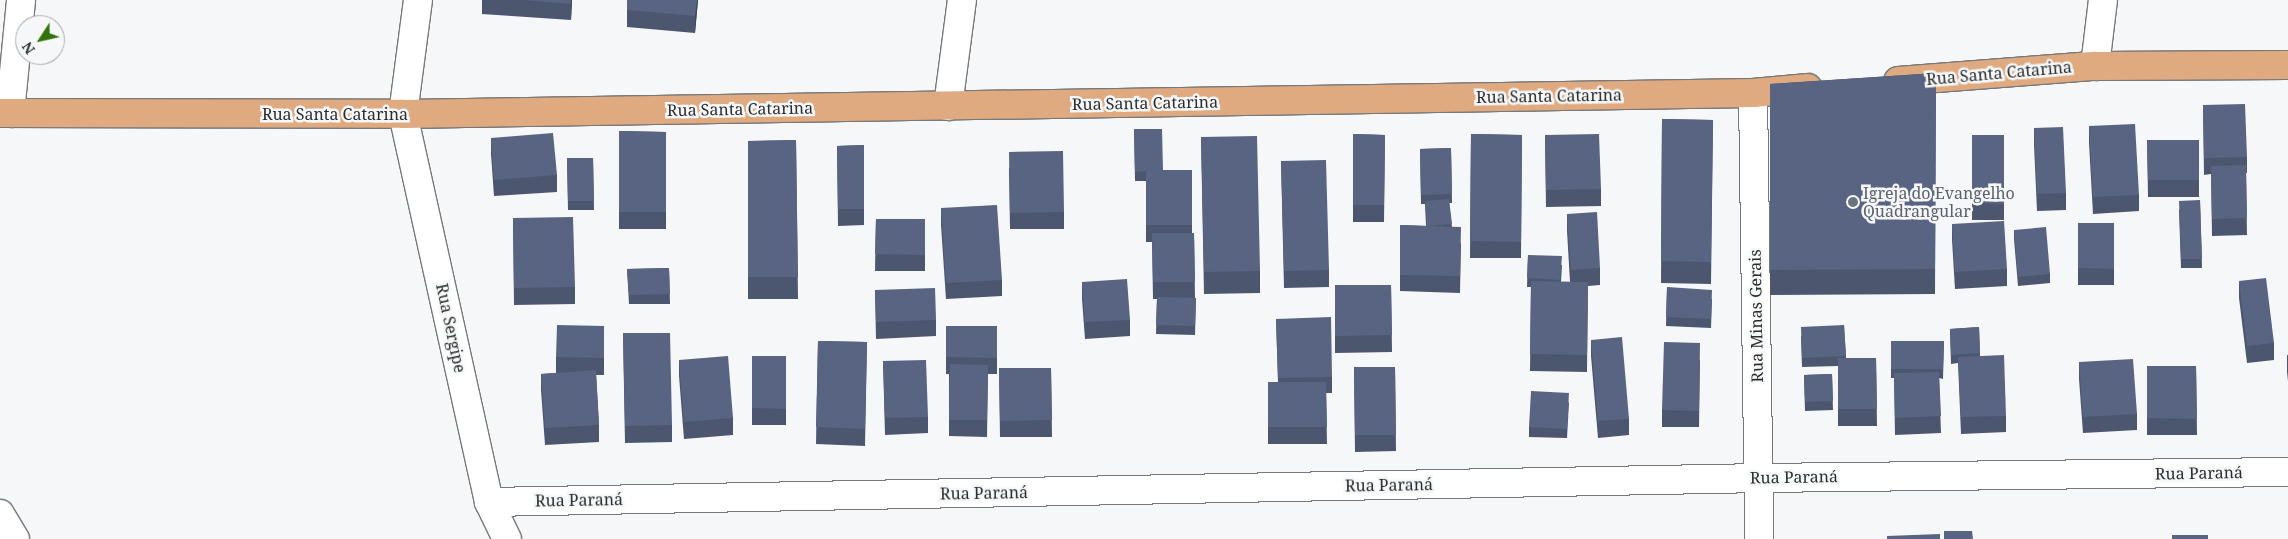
<!DOCTYPE html>
<html>
<head>
<meta charset="utf-8">
<style>
	body { margin:0 }
	#map { position:relative; width:2288px; height:539px; overflow:hidden; background:#f6f7f8; font-family:"Noto Serif",serif }
	div>[style] { position:absolute }
	[style*='--x'] { left:calc(var(--x)*1px); top:calc(var(--y)*1px); width:calc(var(--w)*1px); rotate:calc(var(--a)*1deg) }
	.roads { filter:drop-shadow(1px 0 #777879) drop-shadow(-1px 0 #777879) drop-shadow(0 1px #777879) drop-shadow(0 -1px #777879) }
	.street>* { height:28px; margin:-14px; padding:0 14px; transform-origin:14px; border-radius:14px; background:#fff }
	.secondary>* { height:28px; margin:-14px; padding:0 14px; transform-origin:14px; border-radius:14px; background:#fff }
	.primary>* { height:28px; margin:-14px; padding:0 14px; transform-origin:14px; border-radius:14px; background:#e0aa80 }
	.wall>* { inset:0; background:#4c566f }
	.shaded-wall>* { inset:0; background:#3e465a }
	.building>* { inset:0; background:#586481 }
	.dots>* { width:14px; height:14px; translate:-50% -50%; box-sizing:border-box; border:2px solid #f6f7f8; border-radius:50% }
	span { translate:-50% -50%; white-space:nowrap; text-align:center; line-height:1.15; -webkit-text-stroke:5px #f6f7f8; paint-order:stroke }
	.street-label { font-size:16px; color:#2b2c2c }
	.worship-label { font-size:16px; color:#5b616d }
	.left { translate:0 -50%; text-align:left }
	.north { position:absolute; left:15px; top:15px; width:50px; height:50px; box-sizing:border-box; background:#f6f7f8; border:1px solid #a5a6a6; border-radius:50%; rotate:235deg; font-size:14px; font-weight:700; line-height:20px; text-align:center; color:#2b2c2c }
	.north::after { content:''; display:block; margin:auto; width:18px; height:22px; background:#33720a; clip-path:polygon(50% 0,100% 100%,50% 72%,0 100%) }
</style>
</head>
<body>
<div id="map">
	<div class="roads">
		<div class="street">
			<i style="--x:418;--y:0;--w:115;--a:97.5"></i>
			<i style="--x:403;--y:114;--w:397;--a:77.5"></i>
			<i style="--x:489;--y:502;--w:41;--a:64.1"></i>
			<i style="--x:2095;--y:66;--w:66;--a:-83.1"></i>
			<i style="--x:1753;--y:93;--w:446;--a:89.2"></i>
			<i style="--x:948;--y:106;--w:107;--a:-82.5"></i>
			<i style="--x:489;--y:502;--w:1269;--a:-1.08"></i>
			<i style="--x:1758;--y:478;--w:530;--a:-0.65"></i>
		</div>
		<div class="secondary">
			<i style="--x:10;--y:113;--w:114;--a:-84.4"></i>
			<i style="--x:0;--y:514;--w:29;--a:59"></i>
		</div>
		<div class="primary">
			<i style="--x:1898;--y:81;--w:198;--a:-4.4"></i>
			<i style="--x:2095;--y:66;--w:193;--a:-0.3"></i>
			<i style="--x:0;--y:113;--w:403;--a:0.1"></i>
			<i style="--x:403;--y:114;--w:1350;--a:-0.89"></i>
			<i style="--x:1753;--y:93;--w:55;--a:-5.2"></i>
		</div>
	</div>
	<div class="wall">
		<i style="clip-path:polygon(482px 0,572px 0,571px 20px,482px 14px)"></i>
		<i style="clip-path:polygon(698px 0,695px 33px,627px 27px,627px 10px)"></i>
		<i style="clip-path:polygon(1936px 73px,1935px 294px,1770px 295px,1770px 84px)"></i>
		<i style="clip-path:polygon(2203px 105px,2247px 157px,2247px 173px,2246px 173px,2247px 235px,2212px 236px,2211px 174px,2204px 175px)"></i>
		<i style="clip-path:polygon(1662px 119px,1713px 120px,1711px 284px,1661px 283px)"></i>
		<i style="clip-path:polygon(2089px 126px,2139px 195px,2139px 211px,2093px 214px,2089px 143px)"></i>
		<i style="clip-path:polygon(2034px 128px,2066px 193px,2066px 210px,2037px 211px,2034px 145px)"></i>
		<i style="clip-path:polygon(1134px 129px,1163px 170px,1192px 170px,1192px 233px,1194px 233px,1195px 298px,1196px 298px,1195px 335px,1156px 334px,1157px 299px,1153px 299px,1152px 242px,1146px 242px,1146px 181px,1135px 181px)"></i>
		<i style="clip-path:polygon(619px 131px,666px 132px,666px 229px,619px 229px)"></i>
		<i style="clip-path:polygon(1353px 134px,1385px 135px,1384px 222px,1353px 222px)"></i>
		<i style="clip-path:polygon(1471px 134px,1522px 135px,1521px 258px,1470px 258px)"></i>
		<i style="clip-path:polygon(1545px 135px,1601px 189px,1601px 206px,1546px 207px)"></i>
		<i style="clip-path:polygon(1972px 135px,2004px 135px,2004px 220px,1972px 220px)"></i>
		<i style="clip-path:polygon(1201px 137px,1260px 271px,1260px 293px,1204px 294px)"></i>
		<i style="clip-path:polygon(491px 138px,557px 175px,557px 192px,494px 196px,491px 154px)"></i>
		<i style="clip-path:polygon(796px 140px,798px 299px,748px 299px,748px 141px)"></i>
		<i style="clip-path:polygon(2147px 140px,2199px 140px,2199px 197px,2148px 197px)"></i>
		<i style="clip-path:polygon(864px 145px,864px 225px,838px 226px,837px 146px)"></i>
		<i style="clip-path:polygon(1451px 148px,1452px 203px,1449px 203px,1452px 227px,1461px 244px,1460px 293px,1400px 291px,1400px 225px,1426px 226px,1425px 204px,1421px 204px,1420px 149px)"></i>
		<i style="clip-path:polygon(567px 158px,593px 158px,594px 210px,568px 210px)"></i>
		<i style="clip-path:polygon(1281px 161px,1329px 270px,1329px 287px,1284px 288px)"></i>
		<i style="clip-path:polygon(1009px 168px,1064px 212px,1064px 229px,1010px 229px)"></i>
		<i style="clip-path:polygon(2200px 200px,2202px 268px,2181px 268px,2179px 210px)"></i>
		<i style="clip-path:polygon(941px 208px,1002px 280px,1002px 296px,946px 299px,941px 225px)"></i>
		<i style="clip-path:polygon(1567px 214px,1600px 268px,1600px 285px,1588px 286px,1587px 372px,1530px 371px,1531px 287px,1527px 287px,1528px 255px,1562px 265px,1561px 282px,1570px 282px,1567px 231px)"></i>
		<i style="clip-path:polygon(513px 218px,575px 287px,575px 304px,514px 305px)"></i>
		<i style="clip-path:polygon(876px 219px,925px 219px,925px 271px,875px 271px)"></i>
		<i style="clip-path:polygon(2078px 223px,2114px 223px,2114px 285px,2078px 285px)"></i>
		<i style="clip-path:polygon(1952px 224px,2007px 269px,2007px 286px,1955px 289px,1952px 240px)"></i>
		<i style="clip-path:polygon(2014px 230px,2050px 274px,2050px 283px,2018px 286px,2014px 239px)"></i>
		<i style="clip-path:polygon(669px 268px,670px 304px,629px 304px,627px 269px)"></i>
		<i style="clip-path:polygon(2239px 281px,2274px 343px,2274px 360px,2247px 363px,2239px 298px)"></i>
		<i style="clip-path:polygon(1082px 282px,1130px 320px,1130px 336px,1085px 339px,1082px 299px)"></i>
		<i style="clip-path:polygon(1335px 285px,1391px 285px,1392px 352px,1335px 353px)"></i>
		<i style="clip-path:polygon(1667px 287px,1712px 299px,1711px 328px,1666px 326px)"></i>
		<i style="clip-path:polygon(875px 290px,936px 320px,936px 336px,876px 339px)"></i>
		<i style="clip-path:polygon(1276px 319px,1332px 377px,1332px 393px,1326px 393px,1327px 444px,1268px 444px,1268px 382px,1278px 382px)"></i>
		<i style="clip-path:polygon(1844px 325px,1846px 358px,1876px 358px,1877px 426px,1838px 426px,1838px 366px,1802px 367px,1801px 336px)"></i>
		<i style="clip-path:polygon(604px 326px,604px 375px,596px 375px,599px 425px,599px 442px,545px 445px,541px 390px,541px 374px,556px 373px,556px 357px)"></i>
		<i style="clip-path:polygon(946px 326px,997px 326px,997px 374px,988px 374px,987px 437px,949px 436px,949px 374px,946px 374px)"></i>
		<i style="clip-path:polygon(1979px 327px,1980px 356px,2006px 416px,2006px 432px,1961px 434px,1958px 363px,1951px 364px,1950px 329px)"></i>
		<i style="clip-path:polygon(623px 333px,672px 425px,672px 442px,625px 443px)"></i>
		<i style="clip-path:polygon(1591px 340px,1629px 419px,1629px 435px,1598px 438px,1591px 356px)"></i>
		<i style="clip-path:polygon(818px 341px,867px 342px,865px 446px,816px 444px)"></i>
		<i style="clip-path:polygon(1891px 341px,1944px 341px,1943px 379px,1939px 378px,1941px 433px,1895px 435px,1894px 378px,1891px 378px)"></i>
		<i style="clip-path:polygon(2287px 355px,2288px 355px,2288px 381px,2287px 372px)"></i>
		<i style="clip-path:polygon(752px 356px,786px 356px,786px 425px,752px 425px)"></i>
		<i style="clip-path:polygon(1700px 359px,1699px 427px,1662px 427px,1662px 410px)"></i>
		<i style="clip-path:polygon(679px 360px,733px 418px,733px 435px,684px 439px,679px 376px)"></i>
		<i style="clip-path:polygon(883px 361px,928px 417px,928px 433px,885px 435px)"></i>
		<i style="clip-path:polygon(2079px 362px,2137px 414px,2137px 430px,2083px 433px,2079px 379px)"></i>
		<i style="clip-path:polygon(2147px 366px,2196px 366px,2197px 435px,2147px 435px)"></i>
		<i style="clip-path:polygon(1354px 367px,1395px 367px,1396px 451px,1355px 452px)"></i>
		<i style="clip-path:polygon(999px 368px,1051px 368px,1052px 437px,1000px 437px)"></i>
		<i style="clip-path:polygon(1832px 374px,1833px 410px,1805px 411px,1804px 375px)"></i>
		<i style="clip-path:polygon(1569px 402px,1567px 438px,1529px 437px,1529px 427px)"></i>
	</div>
	<div class="shaded-wall">
		<i style="clip-path:polygon(571px 0,572px 0,571px 20px)"></i>
		<i style="clip-path:polygon(697px 0,698px 0,695px 33px,695px 16px)"></i>
	</div>
	<div class="building">
		<i style="clip-path:polygon(522px 0,571px 0,571px 4px)"></i>
		<i style="clip-path:polygon(627px 0,697px 0,695px 16px,627px 10px)"></i>
		<i style="clip-path:polygon(1936px 73px,1935px 269px,1770px 270px,1770px 84px)"></i>
		<i style="clip-path:polygon(2245px 104px,2247px 157px,2204px 158px,2203px 105px)"></i>
		<i style="clip-path:polygon(1662px 119px,1713px 120px,1711px 262px,1661px 261px)"></i>
		<i style="clip-path:polygon(2135px 124px,2139px 195px,2093px 197px,2089px 126px)"></i>
		<i style="clip-path:polygon(2063px 127px,2066px 193px,2037px 194px,2034px 128px)"></i>
		<i style="clip-path:polygon(1134px 129px,1162px 129px,1163px 170px,1146px 170px,1146px 171px,1135px 172px)"></i>
		<i style="clip-path:polygon(619px 131px,666px 132px,666px 212px,619px 212px)"></i>
		<i style="clip-path:polygon(553px 133px,557px 175px,494px 180px,491px 138px)"></i>
		<i style="clip-path:polygon(1353px 134px,1385px 135px,1384px 205px,1353px 205px)"></i>
		<i style="clip-path:polygon(1471px 134px,1522px 135px,1521px 242px,1470px 241px)"></i>
		<i style="clip-path:polygon(1599px 134px,1601px 189px,1546px 190px,1545px 135px)"></i>
		<i style="clip-path:polygon(1972px 135px,2004px 135px,2004px 204px,1972px 203px)"></i>
		<i style="clip-path:polygon(1257px 136px,1260px 271px,1204px 272px,1201px 137px)"></i>
		<i style="clip-path:polygon(796px 140px,798px 277px,748px 277px,748px 141px)"></i>
		<i style="clip-path:polygon(2147px 140px,2199px 140px,2199px 180px,2148px 180px)"></i>
		<i style="clip-path:polygon(864px 145px,864px 209px,838px 209px,837px 146px)"></i>
		<i style="clip-path:polygon(1451px 148px,1452px 194px,1421px 195px,1420px 149px)"></i>
		<i style="clip-path:polygon(1063px 151px,1064px 212px,1010px 213px,1009px 152px)"></i>
		<i style="clip-path:polygon(567px 158px,593px 158px,594px 201px,568px 201px)"></i>
		<i style="clip-path:polygon(1326px 160px,1329px 270px,1284px 271px,1281px 161px)"></i>
		<i style="clip-path:polygon(2246px 165px,2247px 218px,2212px 219px,2211px 166px)"></i>
		<i style="clip-path:polygon(1146px 170px,1192px 170px,1192px 225px,1146px 225px)"></i>
		<i style="clip-path:polygon(1449px 199px,1452px 224px,1427px 226px,1425px 201px)"></i>
		<i style="clip-path:polygon(2200px 200px,2202px 259px,2181px 259px,2179px 201px)"></i>
		<i style="clip-path:polygon(997px 205px,1002px 280px,946px 283px,941px 208px)"></i>
		<i style="clip-path:polygon(1597px 212px,1600px 268px,1571px 270px,1567px 214px)"></i>
		<i style="clip-path:polygon(573px 217px,575px 287px,514px 288px,513px 218px)"></i>
		<i style="clip-path:polygon(876px 219px,925px 219px,925px 255px,875px 254px)"></i>
		<i style="clip-path:polygon(2004px 221px,2007px 269px,1955px 272px,1952px 224px)"></i>
		<i style="clip-path:polygon(2078px 223px,2114px 223px,2114px 269px,2078px 268px)"></i>
		<i style="clip-path:polygon(1400px 225px,1461px 227px,1460px 276px,1400px 275px)"></i>
		<i style="clip-path:polygon(2046px 227px,2050px 274px,2018px 277px,2014px 230px)"></i>
		<i style="clip-path:polygon(1152px 233px,1194px 233px,1195px 282px,1153px 282px)"></i>
		<i style="clip-path:polygon(1528px 255px,1562px 256px,1560px 280px,1527px 278px)"></i>
		<i style="clip-path:polygon(669px 268px,670px 294px,629px 295px,627px 269px)"></i>
		<i style="clip-path:polygon(2266px 278px,2274px 343px,2247px 346px,2239px 281px)"></i>
		<i style="clip-path:polygon(1127px 279px,1130px 320px,1085px 322px,1082px 282px)"></i>
		<i style="clip-path:polygon(1531px 281px,1588px 282px,1587px 355px,1530px 354px)"></i>
		<i style="clip-path:polygon(1335px 285px,1391px 285px,1392px 335px,1335px 336px)"></i>
		<i style="clip-path:polygon(1667px 287px,1712px 290px,1711px 319px,1666px 317px)"></i>
		<i style="clip-path:polygon(935px 288px,936px 320px,876px 322px,875px 290px)"></i>
		<i style="clip-path:polygon(1157px 297px,1196px 298px,1195px 326px,1156px 325px)"></i>
		<i style="clip-path:polygon(1331px 317px,1332px 377px,1278px 378px,1276px 319px)"></i>
		<i style="clip-path:polygon(557px 325px,604px 326px,604px 358px,556px 357px)"></i>
		<i style="clip-path:polygon(1844px 325px,1846px 356px,1802px 358px,1801px 327px)"></i>
		<i style="clip-path:polygon(946px 326px,997px 326px,997px 358px,946px 357px)"></i>
		<i style="clip-path:polygon(1979px 327px,1980px 353px,1951px 355px,1950px 329px)"></i>
		<i style="clip-path:polygon(623px 333px,670px 333px,672px 425px,625px 426px)"></i>
		<i style="clip-path:polygon(1622px 337px,1629px 419px,1598px 421px,1591px 340px)"></i>
		<i style="clip-path:polygon(818px 341px,867px 342px,865px 429px,816px 427px)"></i>
		<i style="clip-path:polygon(1891px 341px,1944px 341px,1943px 369px,1891px 369px)"></i>
		<i style="clip-path:polygon(1664px 342px,1700px 343px,1699px 411px,1662px 410px)"></i>
		<i style="clip-path:polygon(2004px 355px,2006px 416px,1961px 417px,1958px 357px)"></i>
		<i style="clip-path:polygon(728px 356px,733px 418px,684px 422px,679px 360px)"></i>
		<i style="clip-path:polygon(752px 356px,786px 356px,786px 409px,752px 408px)"></i>
		<i style="clip-path:polygon(1838px 358px,1876px 358px,1877px 409px,1838px 409px)"></i>
		<i style="clip-path:polygon(2133px 359px,2137px 414px,2083px 417px,2079px 362px)"></i>
		<i style="clip-path:polygon(926px 360px,928px 417px,885px 418px,883px 361px)"></i>
		<i style="clip-path:polygon(950px 364px,988px 365px,987px 420px,949px 420px)"></i>
		<i style="clip-path:polygon(2147px 366px,2196px 366px,2197px 419px,2147px 418px)"></i>
		<i style="clip-path:polygon(1354px 367px,1395px 367px,1396px 435px,1355px 435px)"></i>
		<i style="clip-path:polygon(999px 368px,1051px 368px,1052px 420px,1000px 421px)"></i>
		<i style="clip-path:polygon(596px 370px,599px 425px,545px 428px,541px 374px)"></i>
		<i style="clip-path:polygon(1939px 372px,1941px 416px,1895px 418px,1894px 373px)"></i>
		<i style="clip-path:polygon(1832px 374px,1833px 401px,1805px 402px,1804px 375px)"></i>
		<i style="clip-path:polygon(1268px 382px,1326px 382px,1327px 427px,1268px 427px)"></i>
		<i style="clip-path:polygon(1531px 391px,1569px 393px,1567px 429px,1529px 427px)"></i>
		<i style="clip-path:polygon(1944px 531px,1972px 531px,1973px 539px,1944px 539px)"></i>
		<i style="clip-path:polygon(1940px 534px,1940px 539px,1887px 539px,1887px 536px)"></i>
		<i style="clip-path:polygon(2172px 535px,2208px 535px,2208px 539px,2172px 539px)"></i>
	</div>
	<div class="dots">
		<i style="left:1853px;top:202px;background:#6b7280"></i>
	</div>
	<div class="street-label">
		<span style="left:1999px;top:73px;rotate:-5deg">Rua Santa Catarina</span>
		<span style="left:1549px;top:96px;rotate:-1deg">Rua Santa Catarina</span>
		<span style="left:1145px;top:103px;rotate:-1deg">Rua Santa Catarina</span>
		<span style="left:740px;top:109px;rotate:-1deg">Rua Santa Catarina</span>
		<span style="left:335px;top:114px">Rua Santa Catarina</span>
		<span style="left:1756px;top:316px;rotate:-91deg">Rua Minas Gerais</span>
		<span style="left:451px;top:328px;rotate:78deg">Rua Sergipe</span>
		<span style="left:2199px;top:473px;rotate:-1deg">Rua Paraná</span>
		<span style="left:1794px;top:477px;rotate:-1deg">Rua Paraná</span>
		<span style="left:1389px;top:485px;rotate:-1deg">Rua Paraná</span>
		<span style="left:984px;top:493px;rotate:-1deg">Rua Paraná</span>
		<span style="left:579px;top:500px;rotate:-1deg">Rua Paraná</span>
	</div>
	<div class="worship-label">
		<span class="left" style="left:1863px;top:202px">Igreja do Evangelho<br>Quadrangular</span>
	</div>
	<div class="north">N</div>
</div>
</body>
</html>
